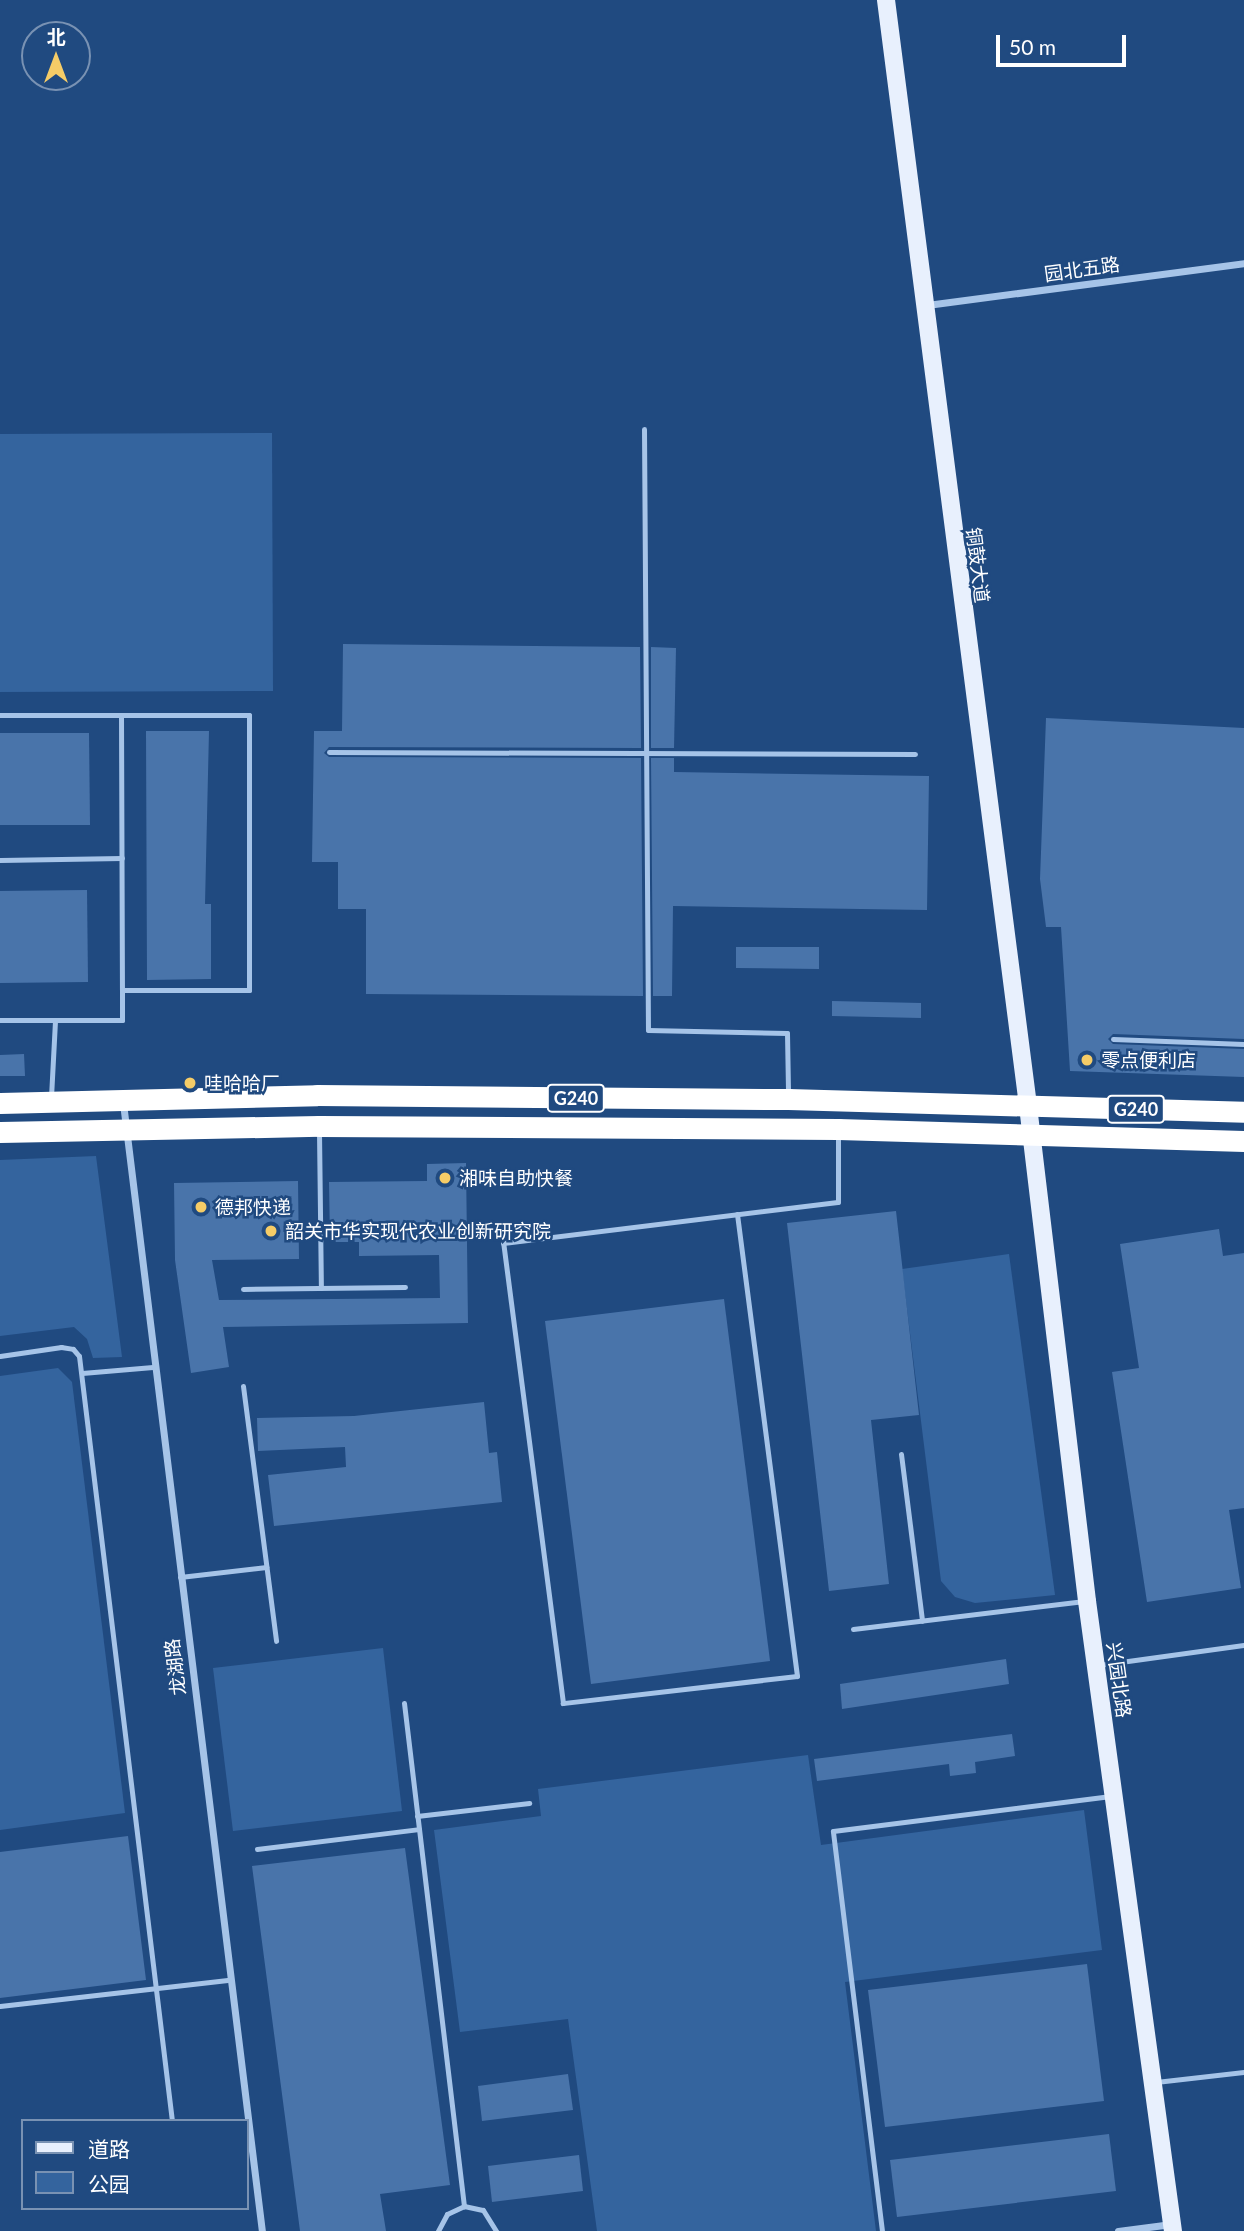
<!DOCTYPE html>
<html>
<head>
<meta charset="utf-8">
<style>
	body { margin:0 }
	#map { position:relative; width:1244px; height:2231px; overflow:hidden; background:#204a80; font-family:Lato,"Noto Sans SC",sans-serif }
	div>[style] { position:absolute }
	[style*='--x'] { left:calc(var(--x)*1px); top:calc(var(--y)*1px); width:calc(var(--w)*1px); rotate:calc(var(--a)*1deg) }
	.green>* { inset:0; background:#34649e }
	.building>* { inset:0; background:#4974aa }
	.lane>* { height:5px; margin:-2.5px; padding:0 2.5px; transform-origin:2.5px; border-radius:2.5px; background:#a6c4e8 }
	.street>* { height:7px; margin:-3.5px; padding:0 3.5px; transform-origin:3.5px; border-radius:3.5px; background:#a6c4e8 }
	.primary>* { height:18px; margin:-9px; padding:0 9px; transform-origin:9px; border-radius:9px; background:#e8f0fd }
	.highway>* { height:21px; margin:-10.5px; padding:0 10.5px; transform-origin:10.5px; border-radius:10.5px; background:#fff }
	.dots>* { width:19px; height:19px; translate:-50% -50%; box-sizing:border-box; border:4px solid #204a80; border-radius:50% }
	span { translate:-50% -50%; white-space:nowrap; text-align:center; line-height:1.15; -webkit-text-stroke:5px #204a80; paint-order:stroke }
	.shield-label span { padding:2px 5px; background:#204a80; border:2px solid; border-radius:5px; -webkit-text-stroke-width:0 }
	.shield-label { font-size:18px; color:#fff; font-weight:700 }
	.street-label { font-size:19px; color:#fff }
	.poi-label { font-size:19px; color:#fff }
	.left { translate:0 -50%; text-align:left }
	.legend { position:absolute; left:21px; top:2119px; width:228px; height:91px; box-sizing:border-box; background:#204a80; border:2px solid #7992b3; margin:0; padding:9px 12px; list-style:none; font-size:21px; color:#fff }
	.legend li { display:flex; align-items:center; gap:14px; height:35px }
	.legend b { width:35px; border:2px solid #7992b3 }
	.north { position:absolute; left:21px; top:21px; width:70px; height:70px; box-sizing:border-box; background:#204a80; border:2px solid #7992b3; border-radius:50%; rotate:0deg; font-size:19px; font-weight:700; line-height:28px; text-align:center; color:#fff }
	.north::after { content:''; display:block; margin:auto; width:24px; height:32px; background:#f5cc67; clip-path:polygon(50% 0,100% 100%,50% 72%,0 100%) }
	.scale { position:absolute; left:996px; top:35px; width:130px; height:32px; box-sizing:border-box; border:4px solid #fff; border-top:0; padding-left:9px; font-size:21px; line-height:24px; white-space:nowrap; color:#fff; -webkit-text-stroke:5px #204a80; paint-order:stroke }
</style>
</head>
<body>
<div id="map">
	<div class="green">
		<i style="clip-path:polygon(272px 433px,273px 691px,0 692px,0 434px)"></i>
		<i style="clip-path:polygon(96px 1156px,122px 1357px,93px 1358px,87px 1339px,74px 1327px,0 1336px,0 1160px)"></i>
		<i style="clip-path:polygon(1009px 1254px,1055px 1595px,975px 1603px,955px 1597px,941px 1581px,902px 1269px)"></i>
		<i style="clip-path:polygon(58px 1368px,72px 1382px,125px 1813px,0 1830px,0 1376px)"></i>
		<i style="clip-path:polygon(383px 1648px,402px 1811px,233px 1831px,213px 1668px)"></i>
		<i style="clip-path:polygon(808px 1755px,821px 1845px,1084px 1810px,1102px 1950px,845px 1982px,876px 2231px,597px 2231px,568px 2019px,460px 2032px,434px 1830px,541px 1816px,538px 1789px)"></i>
	</div>
	<div class="building">
		<i style="clip-path:polygon(343px 644px,640px 647px,641px 748px,329px 747px,324px 753px,329px 757px,641px 758px,643px 996px,366px 994px,366px 909px,338px 909px,338px 862px,312px 862px,314px 731px,342px 731px)"></i>
		<i style="clip-path:polygon(651px 647px,676px 648px,674px 748px,651px 748px)"></i>
		<i style="clip-path:polygon(1046px 718px,1244px 728px,1244px 1039px,1113px 1034px,1108px 1039px,1113px 1044px,1244px 1049px,1244px 1077px,1070px 1071px,1061px 927px,1046px 927px,1040px 879px)"></i>
		<i style="clip-path:polygon(146px 731px,209px 731px,205px 904px,211px 904px,211px 979px,147px 980px)"></i>
		<i style="clip-path:polygon(0 733px,89px 733px,90px 825px,0 825px)"></i>
		<i style="clip-path:polygon(651px 758px,674px 758px,674px 772px,929px 776px,927px 910px,673px 906px,672px 996px,653px 996px)"></i>
		<i style="clip-path:polygon(87px 890px,88px 982px,0 983px,0 891px)"></i>
		<i style="clip-path:polygon(736px 947px,819px 947px,819px 969px,736px 968px)"></i>
		<i style="clip-path:polygon(832px 1001px,921px 1003px,921px 1018px,832px 1016px)"></i>
		<i style="clip-path:polygon(24px 1054px,25px 1076px,0 1076px,0 1055px)"></i>
		<i style="clip-path:polygon(466px 1163px,468px 1323px,223px 1327px,229px 1367px,191px 1373px,175px 1260px,174px 1183px,298px 1181px,299px 1259px,212px 1260px,219px 1300px,440px 1298px,439px 1255px,359px 1256px,359px 1242px,330px 1242px,329px 1182px,427px 1181px,427px 1164px)"></i>
		<i style="clip-path:polygon(896px 1211px,919px 1415px,871px 1420px,889px 1584px,829px 1591px,787px 1223px)"></i>
		<i style="clip-path:polygon(1219px 1229px,1223px 1256px,1244px 1253px,1244px 1508px,1229px 1510px,1241px 1588px,1147px 1602px,1112px 1372px,1139px 1368px,1120px 1244px)"></i>
		<i style="clip-path:polygon(724px 1299px,770px 1661px,591px 1684px,545px 1321px)"></i>
		<i style="clip-path:polygon(484px 1402px,489px 1453px,497px 1452px,502px 1502px,274px 1526px,268px 1475px,346px 1467px,345px 1447px,258px 1451px,257px 1418px,354px 1416px)"></i>
		<i style="clip-path:polygon(1006px 1659px,1009px 1684px,842px 1709px,840px 1684px)"></i>
		<i style="clip-path:polygon(1012px 1734px,1015px 1756px,975px 1762px,976px 1773px,950px 1776px,949px 1764px,817px 1781px,814px 1759px)"></i>
		<i style="clip-path:polygon(128px 1836px,146px 1980px,0 1998px,0 1852px)"></i>
		<i style="clip-path:polygon(405px 1848px,450px 2185px,380px 2194px,386px 2231px,300px 2231px,252px 1866px)"></i>
		<i style="clip-path:polygon(1087px 1964px,1104px 2101px,885px 2127px,868px 1990px)"></i>
		<i style="clip-path:polygon(568px 2074px,573px 2110px,482px 2121px,478px 2086px)"></i>
		<i style="clip-path:polygon(1109px 2134px,1116px 2191px,897px 2217px,890px 2160px)"></i>
		<i style="clip-path:polygon(579px 2155px,583px 2191px,492px 2202px,488px 2166px)"></i>
	</div>
	<div class="lane">
		<i style="--x:644;--y:429;--w:601;--a:89.62"></i>
		<i style="--x:648;--y:1030;--w:139;--a:1.2"></i>
		<i style="--x:787;--y:1033;--w:60;--a:89"></i>
		<i style="--x:0;--y:715;--w:121;--a:0"></i>
		<i style="--x:121;--y:715;--w:275;--a:89.8"></i>
		<i style="--x:122;--y:990;--w:30;--a:90"></i>
		<i style="--x:122;--y:1020;--w:122;--a:180"></i>
		<i style="--x:121;--y:715;--w:128;--a:0"></i>
		<i style="--x:249;--y:715;--w:275;--a:90"></i>
		<i style="--x:249;--y:990;--w:127;--a:180"></i>
		<i style="--x:329;--y:752;--w:586;--a:0.2"></i>
		<i style="--x:0;--y:860;--w:122;--a:-0.9"></i>
		<i style="--x:1113;--y:1039;--w:131;--a:2.2"></i>
		<i style="--x:51;--y:1097;--w:77;--a:-87"></i>
		<i style="--x:319;--y:1132;--w:156;--a:89.3"></i>
		<i style="--x:737;--y:1214;--w:466;--a:82.6"></i>
		<i style="--x:797;--y:1676;--w:236;--a:173.4"></i>
		<i style="--x:563;--y:1703;--w:464;--a:-97.4"></i>
		<i style="--x:503;--y:1243;--w:337;--a:-7"></i>
		<i style="--x:838;--y:1202;--w:70;--a:-90"></i>
		<i style="--x:243;--y:1289;--w:162;--a:-0.7"></i>
		<i style="--x:0;--y:1356;--w:62;--a:-8.4"></i>
		<i style="--x:61;--y:1347;--w:12;--a:9"></i>
		<i style="--x:73;--y:1349;--w:9;--a:49"></i>
		<i style="--x:79;--y:1356;--w:771;--a:83.07"></i>
		<i style="--x:82;--y:1373;--w:71;--a:-4.8"></i>
		<i style="--x:243;--y:1386;--w:257;--a:82.6"></i>
		<i style="--x:901;--y:1454;--w:168;--a:82.8"></i>
		<i style="--x:180;--y:1577;--w:87;--a:-6.6"></i>
		<i style="--x:853;--y:1629;--w:233;--a:-6.9"></i>
		<i style="--x:1099;--y:1665;--w:146;--a:-7.9"></i>
		<i style="--x:404;--y:1703;--w:507;--a:83.2"></i>
		<i style="--x:417;--y:1816;--w:113;--a:-6.6"></i>
		<i style="--x:257;--y:1849;--w:163;--a:-7"></i>
		<i style="--x:0;--y:2006;--w:229;--a:-6.5"></i>
		<i style="--x:1156;--y:2082;--w:89;--a:-6.5"></i>
		<i style="--x:438;--y:2231;--w:19;--a:-62"></i>
		<i style="--x:447;--y:2214;--w:19;--a:-25"></i>
		<i style="--x:464;--y:2206;--w:19;--a:12"></i>
		<i style="--x:483;--y:2210;--w:25;--a:58"></i>
		<i style="--x:882;--y:2231;--w:403;--a:-97"></i>
		<i style="--x:833;--y:1831;--w:280;--a:-7.2"></i>
	</div>
	<div class="street">
		<i style="--x:927;--y:305;--w:320;--a:-7.5"></i>
		<i style="--x:123;--y:1103;--w:1137;--a:82.98"></i>
		<i style="--x:1118;--y:2231;--w:54;--a:-7.4"></i>
	</div>
	<div class="primary">
		<i style="--x:886;--y:0;--w:1115;--a:82.68"></i>
		<i style="--x:1028;--y:1106;--w:499;--a:83.2"></i>
		<i style="--x:1087;--y:1601;--w:636;--a:82.23"></i>
	</div>
	<div class="highway">
		<i style="--x:0;--y:1103;--w:317;--a:-1.4"></i>
		<i style="--x:317;--y:1095;--w:471;--a:0.5"></i>
		<i style="--x:788;--y:1099;--w:456;--a:1.6"></i>
		<i style="--x:0;--y:1132;--w:319;--a:-1.1"></i>
		<i style="--x:319;--y:1126;--w:519;--a:0.33"></i>
		<i style="--x:838;--y:1129;--w:406;--a:1.7"></i>
	</div>
	<div class="dots">
		<i style="left:1087px;top:1060px;background:#f5cc67"></i>
		<i style="left:190px;top:1083px;background:#f5cc67"></i>
		<i style="left:445px;top:1178px;background:#f5cc67"></i>
		<i style="left:201px;top:1207px;background:#f5cc67"></i>
		<i style="left:271px;top:1231px;background:#f5cc67"></i>
	</div>
	<div class="shield-label">
		<span style="left:576px;top:1098px">G240</span>
		<span style="left:1136px;top:1109px">G240</span>
	</div>
	<div class="street-label">
		<span style="left:1082px;top:269px;rotate:-8deg">园北五路</span>
		<span style="left:978px;top:565px;rotate:83deg">铜鼓大道</span>
		<span style="left:175px;top:1667px;rotate:-97deg">龙湖路</span>
		<span style="left:1119px;top:1680px;rotate:82deg">兴园北路</span>
	</div>
	<div class="poi-label">
		<span class="left" style="left:1101px;top:1060px">零点便利店</span>
		<span class="left" style="left:204px;top:1083px">哇哈哈厂</span>
		<span class="left" style="left:459px;top:1178px">湘味自助快餐</span>
		<span class="left" style="left:215px;top:1207px">德邦快递</span>
		<span class="left" style="left:285px;top:1231px">韶关市华实现代农业创新研究院</span>
	</div>
	<ul class="legend">
	<li><b style="height:9px;background:#e8f0fd"></b>道路</li>
	<li><b style="height:19px;background:#34649e"></b>公园</li>
	</ul>
	<div class="north">北</div>
	<div class="scale">50 m</div>
</div>
</body>
</html>
